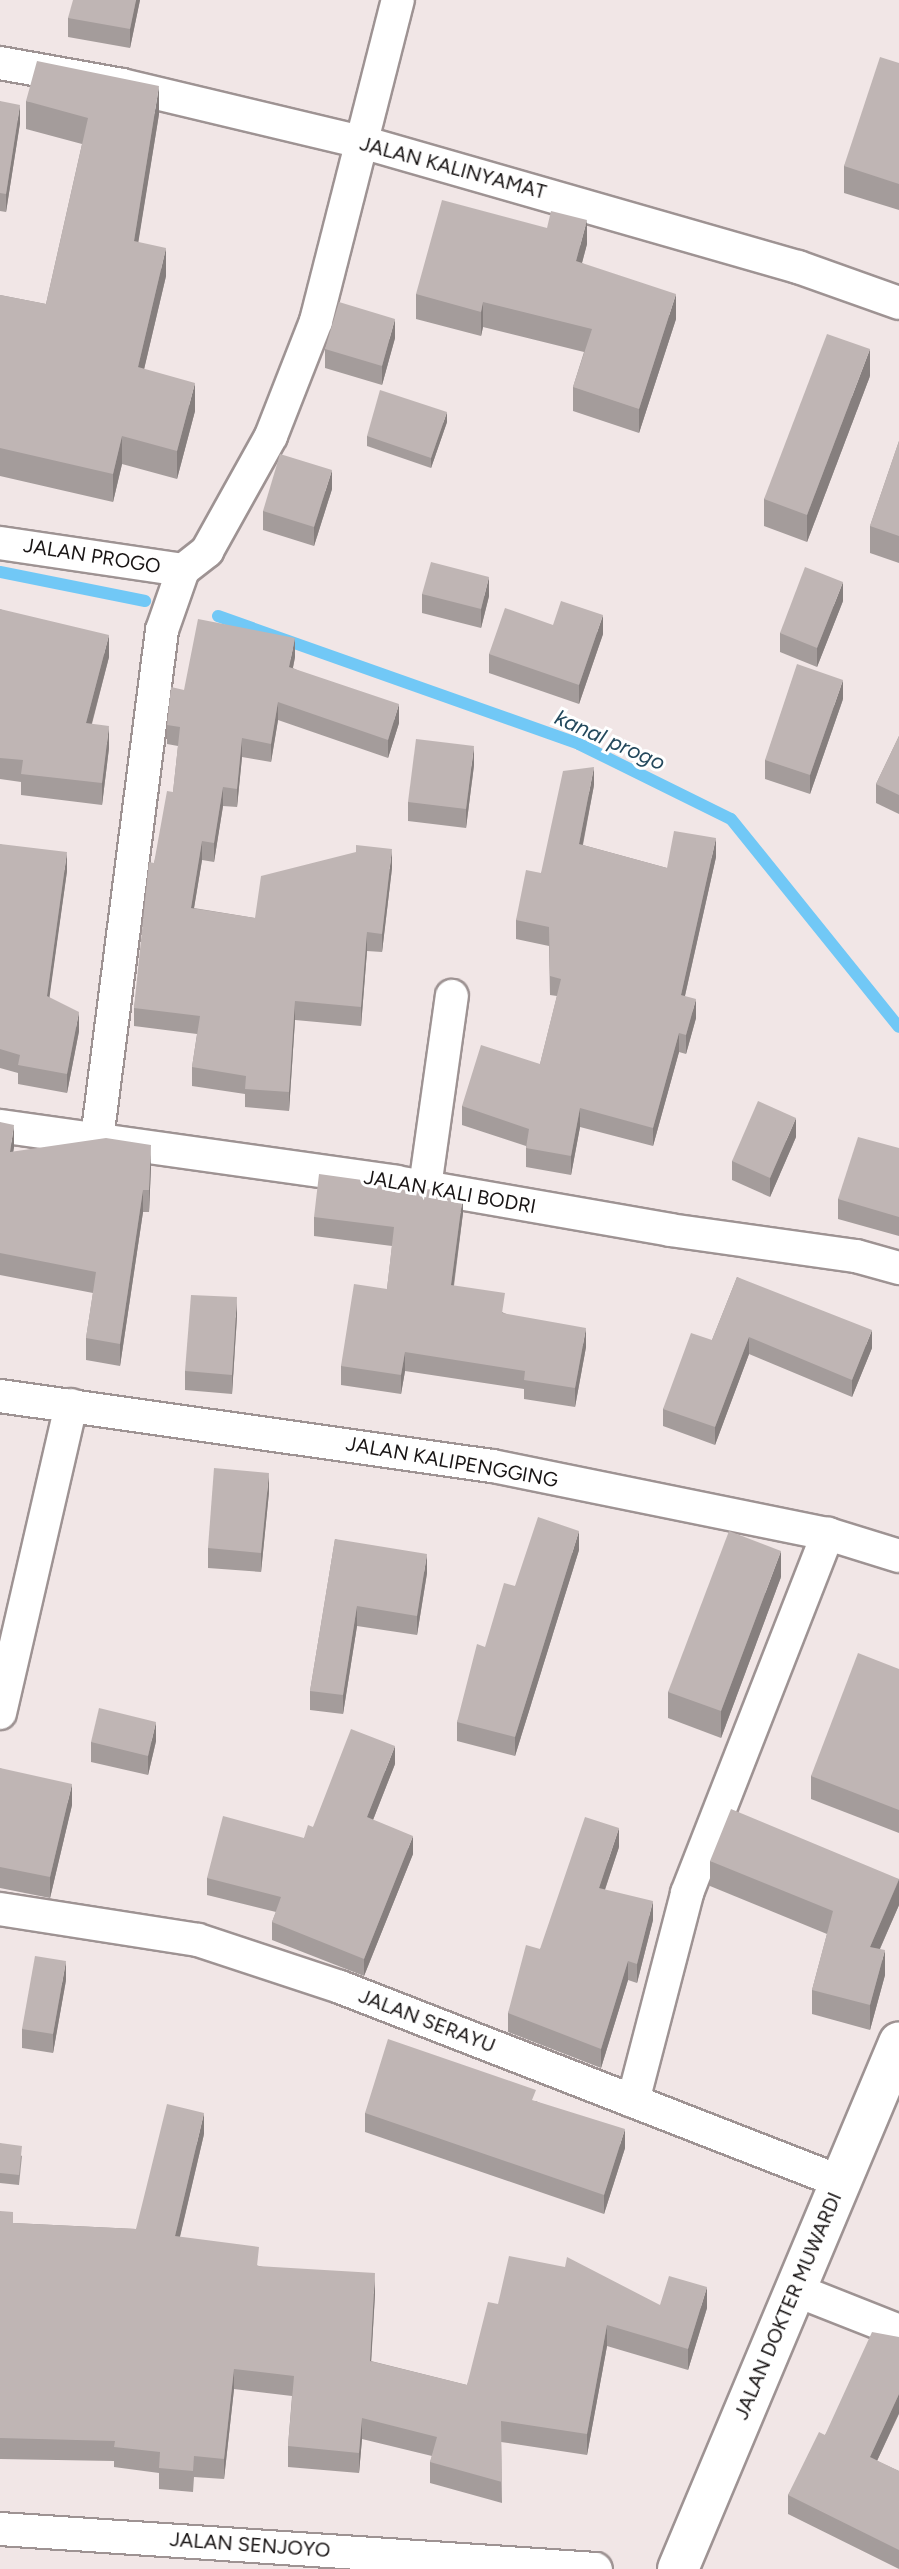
<!DOCTYPE html>
<html>
<head>
<meta charset="utf-8">
<style>
	body { margin:0 }
	#map { position:relative; width:899px; height:2569px; overflow:hidden; background:#f1e6e6; font-family:Figtree,sans-serif }
	div>[style] { position:absolute }
	[style*='--x'] { left:calc(var(--x)*1px); top:calc(var(--y)*1px); width:calc(var(--w)*1px); rotate:calc(var(--a)*1deg) }
	.stream>* { height:12px; margin:-6px; padding:0 6px; transform-origin:6px; border-radius:6px; background:#71c8f6 }
	.roads { filter:drop-shadow(2px 0 #9e9393) drop-shadow(-2px 0 #9e9393) drop-shadow(0 2px #9e9393) drop-shadow(0 -2px #9e9393) }
	.minor>* { height:32px; margin:-16px; padding:0 16px; transform-origin:16px; border-radius:16px; background:#fff }
	.tertiary>* { height:40px; margin:-20px; padding:0 20px; transform-origin:20px; border-radius:20px; background:#fff }
	.wall>* { inset:0; background:#a49c9b }
	.shaded-wall>* { inset:0; background:#867f7e }
	.building>* { inset:0; background:#bfb5b4 }
	span { translate:-50% -50%; white-space:nowrap; text-align:center; line-height:1.15; -webkit-text-stroke:6px #fff; paint-order:stroke }
	.street-label { font-size:20px; color:#181414 }
	.water-label { font-size:22px; color:#23485c; font-style:italic }
</style>
</head>
<body>
<div id="map">
	<div class="stream">
		<i style="--x:0;--y:572;--w:148;--a:11.3"></i>
		<i style="--x:218;--y:616;--w:383;--a:19.5"></i>
		<i style="--x:579;--y:744;--w:169;--a:26.3"></i>
		<i style="--x:731;--y:819;--w:267;--a:51.1"></i>
	</div>
	<div class="roads">
		<div class="minor">
			<i style="--x:0;--y:63;--w:124;--a:10.2"></i>
			<i style="--x:122;--y:85;--w:247;--a:13.4"></i>
			<i style="--x:362;--y:142;--w:454;--a:16"></i>
			<i style="--x:798;--y:267;--w:107;--a:19.6"></i>
			<i style="--x:0;--y:543;--w:185;--a:8.4"></i>
			<i style="--x:0;--y:1126;--w:400;--a:8"></i>
			<i style="--x:396;--y:1182;--w:278;--a:9.9"></i>
			<i style="--x:670;--y:1230;--w:188;--a:8"></i>
			<i style="--x:856;--y:1256;--w:45;--a:15.6"></i>
			<i style="--x:97;--y:1139;--w:513;--a:-82.72"></i>
			<i style="--x:162;--y:630;--w:64;--a:-70.7"></i>
			<i style="--x:183;--y:570;--w:31;--a:-38"></i>
			<i style="--x:207;--y:551;--w:132;--a:-60.9"></i>
			<i style="--x:271;--y:436;--w:123;--a:-68.6"></i>
			<i style="--x:316;--y:321;--w:331;--a:-75.7"></i>
			<i style="--x:425;--y:1187;--w:193;--a:-82"></i>
			<i style="--x:0;--y:1396;--w:498;--a:8.1"></i>
			<i style="--x:493;--y:1466;--w:342;--a:11.5"></i>
			<i style="--x:828;--y:1534;--w:74;--a:17.2"></i>
			<i style="--x:0;--y:1713;--w:316;--a:-77"></i>
			<i style="--x:0;--y:1909;--w:200;--a:8.9"></i>
			<i style="--x:198;--y:1940;--w:150;--a:18.3"></i>
			<i style="--x:340;--y:1987;--w:538;--a:21.27"></i>
			<i style="--x:633;--y:2101;--w:215;--a:-75.4"></i>
			<i style="--x:687;--y:1893;--w:386;--a:-68.6"></i>
			<i style="--x:793;--y:2289;--w:114;--a:21.6"></i>
			<i style="--x:0;--y:2529;--w:597;--a:3.84"></i>
		</div>
		<div class="tertiary">
			<i style="--x:678;--y:2569;--w:571;--a:-67.21"></i>
		</div>
	</div>
	<div class="wall">
		<i style="clip-path:polygon(140px 0,130px 48px,68px 37px,68px 18px)"></i>
		<i style="clip-path:polygon(899px 63px,899px 210px,844px 193px,844px 166px)"></i>
		<i style="clip-path:polygon(0 101px,20px 123px,6px 212px,0 211px)"></i>
		<i style="clip-path:polygon(26px 101px,159px 114px,138px 242px,166px 276px,144px 369px,195px 411px,177px 479px,122px 464px,113px 502px,0 476px,0 295px,46px 304px,82px 144px,26px 129px)"></i>
		<i style="clip-path:polygon(587px 244px,582px 263px,676px 319px,639px 433px,573px 411px,573px 387px,584px 352px,483px 327px,481px 336px,416px 319px,416px 294px)"></i>
		<i style="clip-path:polygon(395px 338px,382px 385px,325px 368px,325px 349px)"></i>
		<i style="clip-path:polygon(870px 376px,807px 542px,764px 526px,764px 499px)"></i>
		<i style="clip-path:polygon(447px 422px,431px 468px,367px 446px,367px 436px)"></i>
		<i style="clip-path:polygon(899px 441px,899px 563px,870px 553px,870px 526px)"></i>
		<i style="clip-path:polygon(332px 489px,314px 546px,263px 530px,263px 511px)"></i>
		<i style="clip-path:polygon(422px 594px,489px 596px,481px 628px,422px 613px)"></i>
		<i style="clip-path:polygon(843px 601px,817px 667px,780px 652px,780px 633px)"></i>
		<i style="clip-path:polygon(0 609px,109px 657px,92px 724px,109px 748px,102px 805px,21px 795px,21px 782px,0 779px)"></i>
		<i style="clip-path:polygon(553px 625px,603px 634px,579px 704px,489px 673px,489px 654px)"></i>
		<i style="clip-path:polygon(295px 657px,293px 668px,399px 723px,388px 758px,278px 720px,271px 762px,242px 757px,237px 807px,223px 806px,214px 862px,202px 860px,194px 908px,255px 918px,392px 868px,382px 952px,367px 951px,361px 1026px,295px 1020px,289px 1111px,245px 1107px,245px 1094px,192px 1086px,192px 1067px,197px 1034px,134px 1026px,134px 1008px,154px 863px,173px 792px,178px 746px,167px 744px,167px 725px)"></i>
		<i style="clip-path:polygon(843px 699px,810px 794px,765px 779px,765px 760px)"></i>
		<i style="clip-path:polygon(899px 736px,899px 814px,876px 803px,876px 784px)"></i>
		<i style="clip-path:polygon(474px 765px,466px 828px,408px 821px,408px 802px)"></i>
		<i style="clip-path:polygon(594px 785px,583px 845px,667px 868px,716px 857px,685px 996px,696px 1018px,686px 1054px,679px 1052px,653px 1146px,580px 1127px,571px 1175px,526px 1167px,526px 1146px,462px 1125px,462px 1106px,540px 1064px,557px 996px,550px 995px,549px 946px,516px 939px,516px 920px,541px 873px)"></i>
		<i style="clip-path:polygon(0 844px,67px 871px,49px 997px,79px 1031px,67px 1093px,18px 1084px,18px 1073px,0 1068px)"></i>
		<i style="clip-path:polygon(0 1122px,14px 1147px,13px 1152px,151px 1167px,149px 1212px,143px 1212px,120px 1366px,86px 1360px,86px 1338px,93px 1293px,0 1275px)"></i>
		<i style="clip-path:polygon(796px 1137px,770px 1197px,732px 1180px,732px 1161px)"></i>
		<i style="clip-path:polygon(899px 1148px,899px 1236px,838px 1219px,838px 1199px)"></i>
		<i style="clip-path:polygon(463px 1213px,454px 1286px,504px 1313px,586px 1347px,575px 1407px,524px 1399px,524px 1389px,405px 1371px,401px 1394px,341px 1385px,341px 1366px,387px 1289px,392px 1246px,314px 1236px,314px 1217px)"></i>
		<i style="clip-path:polygon(737px 1277px,872px 1348px,852px 1397px,749px 1354px,715px 1445px,663px 1426px,663px 1409px,712px 1340px)"></i>
		<i style="clip-path:polygon(237px 1316px,232px 1394px,185px 1390px,185px 1371px)"></i>
		<i style="clip-path:polygon(269px 1492px,261px 1572px,208px 1568px,208px 1548px)"></i>
		<i style="clip-path:polygon(335px 1539px,427px 1573px,417px 1635px,357px 1626px,343px 1714px,310px 1710px,310px 1691px)"></i>
		<i style="clip-path:polygon(579px 1550px,515px 1756px,457px 1741px,457px 1722px,515px 1586px)"></i>
		<i style="clip-path:polygon(781px 1577px,721px 1738px,668px 1718px,668px 1692px)"></i>
		<i style="clip-path:polygon(899px 1669px,899px 1833px,811px 1799px,811px 1776px)"></i>
		<i style="clip-path:polygon(156px 1741px,148px 1775px,91px 1762px,91px 1742px)"></i>
		<i style="clip-path:polygon(395px 1764px,373px 1820px,413px 1854px,364px 1976px,272px 1940px,272px 1922px,276px 1912px,207px 1895px,207px 1878px,304px 1838px,313px 1827px)"></i>
		<i style="clip-path:polygon(0 1768px,72px 1805px,50px 1898px,0 1888px)"></i>
		<i style="clip-path:polygon(619px 1847px,605px 1890px,653px 1920px,637px 1983px,628px 1980px,601px 2068px,508px 2032px,508px 2013px,540px 1949px)"></i>
		<i style="clip-path:polygon(710px 1861px,899px 1879px,899px 1905px,880px 1949px,885px 1975px,870px 2030px,812px 2014px,812px 1990px,827px 1934px,710px 1886px)"></i>
		<i style="clip-path:polygon(66px 1980px,53px 2053px,22px 2048px,22px 2029px)"></i>
		<i style="clip-path:polygon(536px 2101px,625px 2148px,604px 2214px,365px 2132px,365px 2113px)"></i>
		<i style="clip-path:polygon(204px 2134px,180px 2237px,259px 2266px,375px 2294px,371px 2361px,467px 2385px,498px 2304px,660px 2305px,707px 2308px,688px 2370px,607px 2346px,587px 2455px,501px 2442px,502px 2503px,430px 2483px,430px 2462px,432px 2456px,362px 2439px,359px 2473px,288px 2467px,288px 2446px,292px 2396px,234px 2389px,224px 2479px,194px 2477px,193px 2492px,159px 2489px,159px 2473px,114px 2467px,114px 2461px,0 2459px,0 2211px,13px 2223px,136px 2229px)"></i>
		<i style="clip-path:polygon(0 2143px,22px 2156px,19px 2185px,0 2183px)"></i>
		<i style="clip-path:polygon(899px 2337px,899px 2414px,877px 2461px,899px 2471px,899px 2569px,788px 2514px,788px 2495px,825px 2435px)"></i>
	</div>
	<div class="shaded-wall">
		<i style="clip-path:polygon(136px 0,140px 0,130px 48px,130px 29px)"></i>
		<i style="clip-path:polygon(159px 86px,159px 114px,134px 269px,134px 241px)"></i>
		<i style="clip-path:polygon(20px 105px,20px 123px,6px 212px,6px 194px)"></i>
		<i style="clip-path:polygon(587px 220px,587px 244px,576px 285px,576px 261px)"></i>
		<i style="clip-path:polygon(166px 248px,166px 276px,138px 395px,138px 367px)"></i>
		<i style="clip-path:polygon(676px 294px,676px 319px,639px 433px,639px 409px)"></i>
		<i style="clip-path:polygon(483px 302px,483px 327px,481px 336px,481px 312px)"></i>
		<i style="clip-path:polygon(395px 319px,395px 338px,382px 385px,382px 366px)"></i>
		<i style="clip-path:polygon(870px 349px,870px 376px,807px 542px,807px 515px)"></i>
		<i style="clip-path:polygon(195px 383px,195px 411px,177px 479px,177px 451px)"></i>
		<i style="clip-path:polygon(447px 412px,447px 422px,431px 468px,431px 458px)"></i>
		<i style="clip-path:polygon(122px 436px,122px 464px,113px 502px,113px 474px)"></i>
		<i style="clip-path:polygon(332px 470px,332px 489px,314px 546px,314px 527px)"></i>
		<i style="clip-path:polygon(489px 577px,489px 596px,481px 628px,481px 609px)"></i>
		<i style="clip-path:polygon(843px 582px,843px 601px,817px 667px,817px 648px)"></i>
		<i style="clip-path:polygon(603px 615px,603px 634px,579px 704px,579px 685px)"></i>
		<i style="clip-path:polygon(109px 635px,109px 657px,86px 745px,86px 723px)"></i>
		<i style="clip-path:polygon(295px 638px,295px 657px,289px 686px,289px 667px)"></i>
		<i style="clip-path:polygon(843px 680px,843px 699px,810px 794px,810px 775px)"></i>
		<i style="clip-path:polygon(278px 702px,278px 720px,271px 762px,271px 744px)"></i>
		<i style="clip-path:polygon(399px 704px,399px 723px,388px 758px,388px 740px)"></i>
		<i style="clip-path:polygon(109px 726px,109px 748px,102px 805px,102px 783px)"></i>
		<i style="clip-path:polygon(242px 738px,242px 757px,237px 807px,237px 789px)"></i>
		<i style="clip-path:polygon(474px 746px,474px 765px,466px 828px,466px 809px)"></i>
		<i style="clip-path:polygon(594px 767px,594px 785px,579px 863px,579px 844px)"></i>
		<i style="clip-path:polygon(223px 787px,223px 806px,214px 862px,214px 843px)"></i>
		<i style="clip-path:polygon(716px 838px,716px 857px,681px 1013px,681px 995px)"></i>
		<i style="clip-path:polygon(202px 841px,202px 860px,191px 926px,191px 908px)"></i>
		<i style="clip-path:polygon(392px 849px,392px 868px,382px 952px,382px 934px)"></i>
		<i style="clip-path:polygon(67px 852px,67px 871px,47px 1015px,47px 996px)"></i>
		<i style="clip-path:polygon(367px 932px,367px 951px,361px 1026px,361px 1007px)"></i>
		<i style="clip-path:polygon(696px 999px,696px 1018px,686px 1054px,686px 1035px)"></i>
		<i style="clip-path:polygon(295px 1001px,295px 1020px,289px 1111px,289px 1092px)"></i>
		<i style="clip-path:polygon(79px 1012px,79px 1031px,67px 1093px,67px 1074px)"></i>
		<i style="clip-path:polygon(679px 1033px,679px 1052px,653px 1146px,653px 1128px)"></i>
		<i style="clip-path:polygon(580px 1108px,580px 1127px,571px 1175px,571px 1156px)"></i>
		<i style="clip-path:polygon(796px 1118px,796px 1137px,770px 1197px,770px 1178px)"></i>
		<i style="clip-path:polygon(14px 1125px,14px 1147px,10px 1174px,10px 1152px)"></i>
		<i style="clip-path:polygon(151px 1145px,151px 1167px,149px 1212px,149px 1190px)"></i>
		<i style="clip-path:polygon(143px 1190px,143px 1212px,120px 1366px,120px 1344px)"></i>
		<i style="clip-path:polygon(463px 1194px,463px 1213px,451px 1304px,451px 1285px)"></i>
		<i style="clip-path:polygon(237px 1297px,237px 1316px,232px 1394px,232px 1375px)"></i>
		<i style="clip-path:polygon(586px 1328px,586px 1347px,575px 1407px,575px 1388px)"></i>
		<i style="clip-path:polygon(872px 1330px,872px 1348px,852px 1397px,852px 1380px)"></i>
		<i style="clip-path:polygon(749px 1337px,749px 1354px,715px 1445px,715px 1427px)"></i>
		<i style="clip-path:polygon(405px 1352px,405px 1371px,401px 1394px,401px 1375px)"></i>
		<i style="clip-path:polygon(269px 1473px,269px 1492px,261px 1572px,261px 1553px)"></i>
		<i style="clip-path:polygon(579px 1531px,579px 1550px,515px 1756px,515px 1737px)"></i>
		<i style="clip-path:polygon(781px 1551px,781px 1577px,721px 1738px,721px 1711px)"></i>
		<i style="clip-path:polygon(427px 1554px,427px 1573px,417px 1635px,417px 1616px)"></i>
		<i style="clip-path:polygon(357px 1606px,357px 1626px,343px 1714px,343px 1695px)"></i>
		<i style="clip-path:polygon(156px 1722px,156px 1741px,148px 1775px,148px 1756px)"></i>
		<i style="clip-path:polygon(395px 1746px,395px 1764px,367px 1835px,367px 1817px)"></i>
		<i style="clip-path:polygon(72px 1784px,72px 1805px,50px 1898px,50px 1877px)"></i>
		<i style="clip-path:polygon(619px 1828px,619px 1847px,599px 1907px,599px 1888px)"></i>
		<i style="clip-path:polygon(413px 1836px,413px 1854px,364px 1976px,364px 1959px)"></i>
		<i style="clip-path:polygon(899px 1880px,899px 1905px,870px 1971px,870px 1947px)"></i>
		<i style="clip-path:polygon(653px 1901px,653px 1920px,637px 1983px,637px 1964px)"></i>
		<i style="clip-path:polygon(885px 1950px,885px 1975px,870px 2030px,870px 2005px)"></i>
		<i style="clip-path:polygon(66px 1961px,66px 1980px,53px 2053px,53px 2034px)"></i>
		<i style="clip-path:polygon(628px 1961px,628px 1980px,601px 2068px,601px 2049px)"></i>
		<i style="clip-path:polygon(204px 2113px,204px 2134px,175px 2257px,175px 2236px)"></i>
		<i style="clip-path:polygon(625px 2129px,625px 2148px,604px 2214px,604px 2195px)"></i>
		<i style="clip-path:polygon(375px 2273px,375px 2294px,370px 2382px,370px 2361px)"></i>
		<i style="clip-path:polygon(707px 2287px,707px 2308px,688px 2370px,688px 2349px)"></i>
		<i style="clip-path:polygon(607px 2325px,607px 2346px,587px 2455px,587px 2434px)"></i>
		<i style="clip-path:polygon(234px 2369px,234px 2389px,224px 2479px,224px 2459px)"></i>
		<i style="clip-path:polygon(899px 2394px,899px 2413px,870px 2476px,870px 2457px)"></i>
		<i style="clip-path:polygon(362px 2418px,362px 2439px,359px 2473px,359px 2453px)"></i>
	</div>
	<div class="building">
		<i style="clip-path:polygon(73px 0,136px 0,130px 29px,68px 18px)"></i>
		<i style="clip-path:polygon(880px 57px,899px 63px,899px 184px,844px 166px)"></i>
		<i style="clip-path:polygon(37px 61px,159px 86px,134px 241px,166px 248px,138px 367px,195px 383px,177px 451px,122px 436px,113px 474px,0 448px,0 295px,46px 304px,88px 118px,26px 101px)"></i>
		<i style="clip-path:polygon(0 101px,20px 105px,6px 194px,0 193px)"></i>
		<i style="clip-path:polygon(442px 200px,547px 228px,551px 211px,587px 220px,576px 261px,676px 294px,639px 409px,573px 387px,592px 329px,483px 302px,481px 312px,416px 294px)"></i>
		<i style="clip-path:polygon(339px 302px,395px 319px,382px 366px,325px 349px)"></i>
		<i style="clip-path:polygon(827px 334px,870px 349px,807px 515px,764px 499px)"></i>
		<i style="clip-path:polygon(380px 390px,447px 412px,431px 458px,367px 436px)"></i>
		<i style="clip-path:polygon(899px 441px,899px 536px,870px 526px)"></i>
		<i style="clip-path:polygon(280px 454px,332px 470px,314px 527px,263px 511px)"></i>
		<i style="clip-path:polygon(431px 562px,489px 577px,481px 609px,422px 594px)"></i>
		<i style="clip-path:polygon(805px 567px,843px 582px,817px 648px,780px 633px)"></i>
		<i style="clip-path:polygon(561px 601px,603px 615px,579px 685px,489px 654px,505px 608px,553px 625px)"></i>
		<i style="clip-path:polygon(0 609px,109px 635px,86px 723px,109px 726px,102px 783px,21px 774px,23px 760px,0 758px)"></i>
		<i style="clip-path:polygon(198px 619px,295px 638px,289px 667px,399px 704px,388px 740px,278px 702px,271px 744px,242px 738px,237px 789px,223px 787px,214px 843px,202px 841px,191px 908px,255px 918px,261px 876px,356px 852px,356px 845px,392px 849px,382px 934px,367px 932px,361px 1007px,295px 1001px,289px 1092px,245px 1089px,246px 1076px,192px 1067px,200px 1016px,134px 1008px,149px 862px,154px 863px,167px 791px,173px 792px,180px 727px,167px 725px,171px 687px,184px 690px)"></i>
		<i style="clip-path:polygon(797px 664px,843px 680px,810px 775px,765px 760px)"></i>
		<i style="clip-path:polygon(899px 736px,899px 795px,876px 784px)"></i>
		<i style="clip-path:polygon(416px 739px,474px 746px,466px 809px,408px 802px)"></i>
		<i style="clip-path:polygon(594px 767px,579px 844px,667px 868px,674px 831px,716px 838px,681px 995px,696px 999px,686px 1035px,679px 1033px,653px 1128px,580px 1108px,571px 1156px,526px 1148px,529px 1129px,462px 1106px,481px 1045px,540px 1064px,561px 979px,550px 976px,549px 927px,516px 920px,526px 870px,541px 873px,563px 771px)"></i>
		<i style="clip-path:polygon(0 844px,67px 852px,47px 996px,79px 1012px,67px 1074px,18px 1065px,20px 1055px,0 1049px)"></i>
		<i style="clip-path:polygon(758px 1101px,796px 1118px,770px 1178px,732px 1161px)"></i>
		<i style="clip-path:polygon(0 1122px,14px 1125px,10px 1152px,106px 1138px,151px 1145px,149px 1190px,143px 1190px,120px 1344px,86px 1338px,96px 1272px,0 1253px)"></i>
		<i style="clip-path:polygon(858px 1137px,899px 1148px,899px 1217px,838px 1199px)"></i>
		<i style="clip-path:polygon(319px 1174px,463px 1194px,451px 1285px,505px 1293px,502px 1313px,586px 1328px,575px 1388px,524px 1380px,525px 1371px,405px 1352px,401px 1375px,341px 1366px,354px 1284px,387px 1289px,394px 1227px,314px 1217px)"></i>
		<i style="clip-path:polygon(737px 1277px,872px 1330px,852px 1380px,749px 1337px,715px 1427px,663px 1409px,691px 1333px,712px 1340px)"></i>
		<i style="clip-path:polygon(191px 1295px,237px 1297px,232px 1375px,185px 1371px)"></i>
		<i style="clip-path:polygon(214px 1468px,269px 1473px,261px 1553px,208px 1548px)"></i>
		<i style="clip-path:polygon(538px 1517px,579px 1531px,515px 1737px,457px 1722px,477px 1644px,485px 1647px,504px 1583px,515px 1586px)"></i>
		<i style="clip-path:polygon(729px 1531px,781px 1551px,721px 1711px,668px 1692px)"></i>
		<i style="clip-path:polygon(335px 1539px,427px 1554px,417px 1616px,357px 1606px,343px 1695px,310px 1691px)"></i>
		<i style="clip-path:polygon(858px 1653px,899px 1669px,899px 1810px,811px 1776px)"></i>
		<i style="clip-path:polygon(99px 1708px,156px 1722px,148px 1756px,91px 1742px)"></i>
		<i style="clip-path:polygon(351px 1729px,395px 1746px,367px 1817px,413px 1836px,364px 1959px,272px 1922px,281px 1897px,207px 1878px,223px 1816px,304px 1838px,308px 1825px,313px 1827px)"></i>
		<i style="clip-path:polygon(0 1768px,72px 1784px,50px 1877px,0 1867px)"></i>
		<i style="clip-path:polygon(731px 1809px,899px 1879px,870px 1947px,885px 1950px,870px 2005px,812px 1990px,833px 1911px,710px 1861px)"></i>
		<i style="clip-path:polygon(585px 1817px,619px 1828px,599px 1888px,653px 1901px,637px 1964px,628px 1961px,601px 2049px,508px 2013px,526px 1945px,540px 1949px)"></i>
		<i style="clip-path:polygon(35px 1956px,66px 1961px,53px 2034px,22px 2029px)"></i>
		<i style="clip-path:polygon(388px 2039px,536px 2090px,532px 2100px,625px 2129px,604px 2195px,365px 2113px)"></i>
		<i style="clip-path:polygon(167px 2104px,204px 2113px,175px 2236px,259px 2247px,257px 2266px,375px 2273px,370px 2361px,467px 2385px,488px 2302px,498px 2304px,509px 2256px,565px 2267px,567px 2257px,660px 2305px,669px 2276px,707px 2287px,688px 2349px,607px 2325px,587px 2434px,501px 2421px,502px 2482px,430px 2462px,437px 2437px,362px 2418px,359px 2453px,288px 2446px,294px 2376px,234px 2369px,224px 2459px,194px 2456px,193px 2471px,159px 2468px,160px 2452px,114px 2447px,115px 2441px,0 2438px,0 2211px,13px 2212px,13px 2223px,136px 2229px)"></i>
		<i style="clip-path:polygon(0 2143px,22px 2146px,19px 2175px,0 2173px)"></i>
		<i style="clip-path:polygon(872px 2332px,899px 2337px,899px 2394px,870px 2457px,899px 2471px,899px 2550px,788px 2495px,819px 2432px,825px 2435px)"></i>
	</div>
	<div class="street-label">
		<span style="left:453px;top:168px;rotate:15deg">JALAN KALINYAMAT</span>
		<span style="left:92px;top:556px;rotate:9deg">JALAN PROGO</span>
		<span style="left:450px;top:1192px;rotate:10deg">JALAN KALI BODRI</span>
		<span style="left:452px;top:1462px;rotate:10deg">JALAN KALIPENGGING</span>
		<span style="left:427px;top:2021px;rotate:21deg">JALAN SERAYU</span>
		<span style="left:788px;top:2306px;rotate:-67deg">JALAN DOKTER MUWARDI</span>
		<span style="left:250px;top:2545px;rotate:4deg">JALAN SENJOYO</span>
	</div>
	<div class="water-label">
		<span style="left:610px;top:740px;rotate:24deg">kanal progo</span>
	</div>
</div>
</body>
</html>
